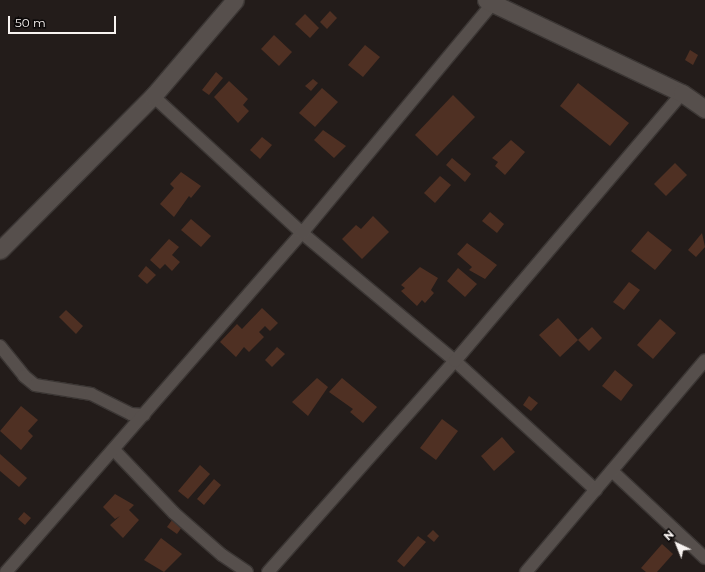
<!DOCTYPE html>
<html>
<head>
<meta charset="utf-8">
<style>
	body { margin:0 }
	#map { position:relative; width:705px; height:572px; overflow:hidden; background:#231c1a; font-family:Montserrat,sans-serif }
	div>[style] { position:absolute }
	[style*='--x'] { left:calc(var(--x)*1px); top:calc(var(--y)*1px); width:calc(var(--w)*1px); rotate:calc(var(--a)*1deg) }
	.building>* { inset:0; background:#4f3023 }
	.roads { filter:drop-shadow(1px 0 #3b3634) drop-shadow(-1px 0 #3b3634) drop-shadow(0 1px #3b3634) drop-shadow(0 -1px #3b3634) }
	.street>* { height:12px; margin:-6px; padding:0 6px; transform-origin:6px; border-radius:6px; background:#564f4c }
	.secondary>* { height:17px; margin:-8.5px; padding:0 8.5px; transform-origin:8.5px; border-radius:8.5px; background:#564f4c }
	span { translate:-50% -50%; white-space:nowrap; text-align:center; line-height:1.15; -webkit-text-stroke:3px #0a0707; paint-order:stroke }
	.north { position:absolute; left:657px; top:524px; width:40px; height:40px; -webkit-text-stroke:3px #0a0707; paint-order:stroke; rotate:317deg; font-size:11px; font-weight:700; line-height:16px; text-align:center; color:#f8f3f1 }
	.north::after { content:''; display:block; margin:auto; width:14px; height:18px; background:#f8f3f1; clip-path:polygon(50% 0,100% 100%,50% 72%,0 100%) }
	.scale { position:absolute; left:8px; top:16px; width:108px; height:18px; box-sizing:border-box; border:2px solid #f8f3f1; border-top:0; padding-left:5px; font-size:12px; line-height:14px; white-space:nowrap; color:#f8f3f1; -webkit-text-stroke:3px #0a0707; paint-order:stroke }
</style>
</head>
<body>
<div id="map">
	<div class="building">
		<i style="clip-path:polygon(330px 11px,337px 18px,327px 29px,320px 22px)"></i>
		<i style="clip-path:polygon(305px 14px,319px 28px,310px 38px,295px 24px)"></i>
		<i style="clip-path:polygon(274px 35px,292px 52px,279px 66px,261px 49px)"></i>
		<i style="clip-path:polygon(365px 45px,380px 57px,363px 77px,348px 65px)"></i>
		<i style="clip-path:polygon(690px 50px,698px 55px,693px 65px,685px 60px)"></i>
		<i style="clip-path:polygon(216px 72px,223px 78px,209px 95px,202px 90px)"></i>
		<i style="clip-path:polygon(313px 79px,318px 83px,311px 91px,305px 86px)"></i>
		<i style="clip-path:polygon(229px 81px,248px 99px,243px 105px,249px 111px,238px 123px,214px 97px)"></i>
		<i style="clip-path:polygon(578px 83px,629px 123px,610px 146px,560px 106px)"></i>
		<i style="clip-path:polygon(322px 88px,338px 102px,315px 127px,299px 113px)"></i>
		<i style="clip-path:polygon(453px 95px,475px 117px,437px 156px,415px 135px)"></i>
		<i style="clip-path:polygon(323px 130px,346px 146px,334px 158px,314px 140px)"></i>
		<i style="clip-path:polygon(262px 137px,272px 145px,260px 159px,250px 150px)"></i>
		<i style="clip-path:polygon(511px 140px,525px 152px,505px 175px,495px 166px,498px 162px,492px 158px)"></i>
		<i style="clip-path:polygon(452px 158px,471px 174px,465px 182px,446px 165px)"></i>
		<i style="clip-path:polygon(675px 163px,687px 175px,666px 196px,654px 184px)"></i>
		<i style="clip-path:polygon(181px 172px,201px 186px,191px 198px,189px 196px,174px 217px,160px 204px,174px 188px,170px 184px)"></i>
		<i style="clip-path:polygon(440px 176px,451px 185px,435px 203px,424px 193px)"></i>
		<i style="clip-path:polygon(490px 212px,504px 224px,497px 233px,482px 221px)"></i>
		<i style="clip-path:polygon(373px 216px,389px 232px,362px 259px,342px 239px,356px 225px,361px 229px)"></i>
		<i style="clip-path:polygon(191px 219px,211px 236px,201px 247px,181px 230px)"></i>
		<i style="clip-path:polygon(648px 231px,672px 250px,655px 270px,631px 251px)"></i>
		<i style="clip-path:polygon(702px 233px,705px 247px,696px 257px,688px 250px)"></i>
		<i style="clip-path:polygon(169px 239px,179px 247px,172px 255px,180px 262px,172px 271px,165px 264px,160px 269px,150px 260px)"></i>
		<i style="clip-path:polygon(467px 243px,497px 265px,485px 279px,469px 270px,472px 267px,457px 254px)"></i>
		<i style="clip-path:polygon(146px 266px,156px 275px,147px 284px,138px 276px)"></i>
		<i style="clip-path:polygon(420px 267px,438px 278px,431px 290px,434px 293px,425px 303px,422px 300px,417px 306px,401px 291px,405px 288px,401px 285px)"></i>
		<i style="clip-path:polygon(458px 268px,477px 284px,465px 297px,447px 281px)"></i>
		<i style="clip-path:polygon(629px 282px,640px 290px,624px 310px,613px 302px)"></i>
		<i style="clip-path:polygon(262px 308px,278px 323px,270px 331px,265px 326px,259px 332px,264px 337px,249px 352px,244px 347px,236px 357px,220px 342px,237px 324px,242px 329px)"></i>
		<i style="clip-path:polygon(66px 310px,83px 326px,76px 334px,59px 317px)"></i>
		<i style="clip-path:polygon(558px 318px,578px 340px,592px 327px,602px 338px,589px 351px,578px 340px,560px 357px,539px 335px)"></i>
		<i style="clip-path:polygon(660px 319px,676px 333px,653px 359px,637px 345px)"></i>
		<i style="clip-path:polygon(277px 347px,285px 354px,272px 367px,265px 360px)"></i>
		<i style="clip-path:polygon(615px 370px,633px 385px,621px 401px,602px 386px)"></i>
		<i style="clip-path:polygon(317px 378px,328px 387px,308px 416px,292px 402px)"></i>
		<i style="clip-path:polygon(342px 378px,377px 407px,363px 423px,350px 412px,353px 409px,329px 392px)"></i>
		<i style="clip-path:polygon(529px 396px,538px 403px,531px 411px,523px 405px)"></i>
		<i style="clip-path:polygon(21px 406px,38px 420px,28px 431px,33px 436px,21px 450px,0 431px)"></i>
		<i style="clip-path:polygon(442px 419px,458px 431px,436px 460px,420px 448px)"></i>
		<i style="clip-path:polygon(502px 437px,515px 452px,494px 471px,481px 456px)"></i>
		<i style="clip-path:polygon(0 454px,27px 478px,19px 487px,0 471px)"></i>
		<i style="clip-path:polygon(200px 465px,210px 474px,188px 499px,178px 491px)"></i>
		<i style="clip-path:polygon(214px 479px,221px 485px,204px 505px,197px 499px)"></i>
		<i style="clip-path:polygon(115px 494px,134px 505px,129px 510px,139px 520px,123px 538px,110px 525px,120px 516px,115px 519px,103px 507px)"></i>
		<i style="clip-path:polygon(24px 512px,31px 518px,25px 525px,18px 519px)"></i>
		<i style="clip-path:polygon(172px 520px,182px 527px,177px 534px,167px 527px)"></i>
		<i style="clip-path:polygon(433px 530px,439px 536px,434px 542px,427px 536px)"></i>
		<i style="clip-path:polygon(418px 536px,426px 542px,404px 567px,397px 561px)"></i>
		<i style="clip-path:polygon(161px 538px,182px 554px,164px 572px,144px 560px)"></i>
		<i style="clip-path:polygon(662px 544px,673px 554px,657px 572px,646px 572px,641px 568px)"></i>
	</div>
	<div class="roads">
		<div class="street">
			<i style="--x:153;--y:96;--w:202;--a:42.6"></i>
			<i style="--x:302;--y:233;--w:199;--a:39.9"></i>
			<i style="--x:455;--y:361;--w:191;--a:42.5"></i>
			<i style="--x:0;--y:346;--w:38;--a:51"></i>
			<i style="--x:24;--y:376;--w:14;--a:39"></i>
			<i style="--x:35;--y:385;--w:57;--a:9.1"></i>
			<i style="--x:91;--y:394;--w:45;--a:26.6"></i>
			<i style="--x:131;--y:414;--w:13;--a:4"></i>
			<i style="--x:114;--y:450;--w:87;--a:46.4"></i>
			<i style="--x:174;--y:513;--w:64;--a:41.2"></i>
			<i style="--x:222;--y:555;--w:30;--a:34"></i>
			<i style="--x:612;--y:471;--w:127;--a:43.1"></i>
			<i style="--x:6;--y:572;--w:450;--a:-48.9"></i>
			<i style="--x:302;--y:233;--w:298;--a:-50.3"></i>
			<i style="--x:268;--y:572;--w:282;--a:-48.5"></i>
			<i style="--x:455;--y:361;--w:351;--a:-49.7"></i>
			<i style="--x:526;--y:572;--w:277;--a:-49.8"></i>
		</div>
		<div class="secondary">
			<i style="--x:486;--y:0;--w:217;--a:25.4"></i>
			<i style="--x:682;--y:93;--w:28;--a:35"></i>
			<i style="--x:0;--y:250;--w:217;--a:-45.2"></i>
			<i style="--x:153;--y:96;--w:126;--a:-49.5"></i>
		</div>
	</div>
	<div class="north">N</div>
	<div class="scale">50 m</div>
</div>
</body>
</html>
